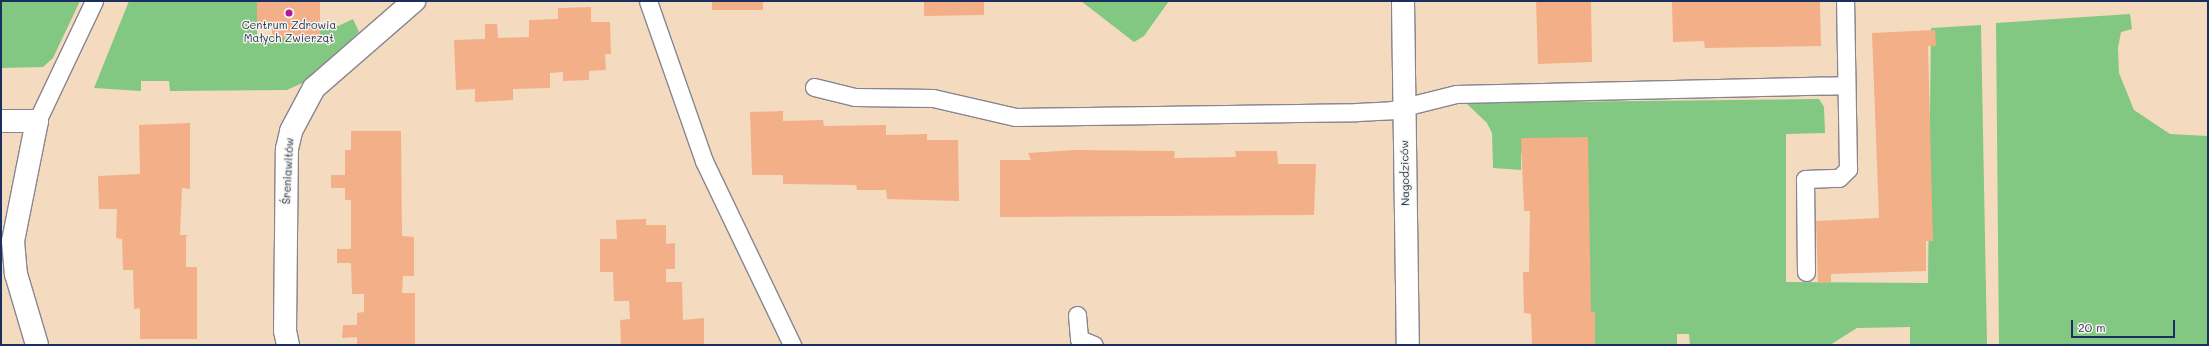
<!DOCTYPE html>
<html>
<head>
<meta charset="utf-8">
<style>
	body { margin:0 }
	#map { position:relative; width:2209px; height:346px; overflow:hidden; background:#f4dbbf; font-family:Mali,sans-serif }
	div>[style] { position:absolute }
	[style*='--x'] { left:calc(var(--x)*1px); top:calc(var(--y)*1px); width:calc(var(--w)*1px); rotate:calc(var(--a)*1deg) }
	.green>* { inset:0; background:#82c782 }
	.building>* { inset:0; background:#f3af88 }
	.roads { filter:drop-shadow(1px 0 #88858e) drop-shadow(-1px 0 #88858e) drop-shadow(0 1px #88858e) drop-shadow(0 -1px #88858e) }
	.service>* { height:17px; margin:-8.5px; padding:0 8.5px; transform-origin:8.5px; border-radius:8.5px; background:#fff }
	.minor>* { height:22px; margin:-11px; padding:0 11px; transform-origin:11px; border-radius:11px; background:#fff }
	.dots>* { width:11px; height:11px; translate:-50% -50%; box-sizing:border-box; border:2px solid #f7f3e8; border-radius:50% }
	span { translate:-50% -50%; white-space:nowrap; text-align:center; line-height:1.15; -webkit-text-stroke:3px #f7f3e8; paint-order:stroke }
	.poi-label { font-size:11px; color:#1b2f5e }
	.street-label { font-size:11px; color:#1b2f5e }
	.frame { position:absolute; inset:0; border:2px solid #1b2f5e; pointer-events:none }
	.scale { position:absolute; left:2071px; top:320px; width:104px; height:18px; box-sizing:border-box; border:2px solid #1b2f5e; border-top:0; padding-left:5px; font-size:12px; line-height:14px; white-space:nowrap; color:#1b2f5e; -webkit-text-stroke:3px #f7f3e8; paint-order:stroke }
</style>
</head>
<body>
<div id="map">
	<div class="green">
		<i style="clip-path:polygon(1px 1px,80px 1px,53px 58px,43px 67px,1px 68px)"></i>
		<i style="clip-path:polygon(129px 1px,257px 1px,257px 38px,320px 38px,320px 25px,338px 26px,353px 19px,359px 32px,309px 80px,287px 90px,170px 91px,169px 81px,141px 81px,141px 91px,94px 88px)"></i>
		<i style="clip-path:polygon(1081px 1px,1169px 1px,1144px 36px,1134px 42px)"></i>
		<i style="clip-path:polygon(2130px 14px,2132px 29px,2121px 32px,2118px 48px,2119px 73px,2134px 110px,2170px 134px,2208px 136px,2208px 345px,1999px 345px,1996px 23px)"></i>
		<i style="clip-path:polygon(1981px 25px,1987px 345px,1910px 345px,1910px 327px,1857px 328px,1830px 345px,1690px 345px,1689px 334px,1677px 334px,1677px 345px,1590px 345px,1584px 150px,1521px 153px,1521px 170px,1493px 168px,1492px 133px,1487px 123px,1466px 103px,1819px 99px,1824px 107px,1825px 133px,1786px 134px,1786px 282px,1928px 283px,1931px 28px)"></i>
	</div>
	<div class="building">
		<i style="clip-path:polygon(257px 1px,320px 1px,320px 38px,272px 38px,272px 24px,257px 25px)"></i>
		<i style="clip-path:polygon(712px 1px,763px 1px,763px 10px,712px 10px)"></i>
		<i style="clip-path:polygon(924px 1px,984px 1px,984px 15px,924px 16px)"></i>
		<i style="clip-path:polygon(1536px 1px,1591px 1px,1592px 62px,1538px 64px)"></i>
		<i style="clip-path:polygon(1672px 1px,1820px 1px,1821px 46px,1705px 48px,1704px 41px,1673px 42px)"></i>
		<i style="clip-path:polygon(591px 7px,591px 22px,610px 22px,611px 54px,605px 54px,606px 70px,589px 71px,589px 80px,563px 81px,563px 72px,550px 73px,550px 88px,513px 89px,513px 100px,475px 102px,475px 89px,456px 90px,454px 40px,485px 39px,485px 24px,497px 24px,498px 38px,529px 37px,529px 20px,558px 19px,558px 8px)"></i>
		<i style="clip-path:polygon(1935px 30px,1936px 46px,1928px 46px,1933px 241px,1926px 241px,1926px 271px,1831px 274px,1831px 282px,1818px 283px,1816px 221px,1879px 218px,1872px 33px)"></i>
		<i style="clip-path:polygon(783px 111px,783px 121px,823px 120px,824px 126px,886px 125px,886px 135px,927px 134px,927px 140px,958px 140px,959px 201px,887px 199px,886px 190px,857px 190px,856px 185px,783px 184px,783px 175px,752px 175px,750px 112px)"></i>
		<i style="clip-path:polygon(190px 123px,190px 189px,182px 188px,180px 235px,189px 235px,186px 236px,186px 267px,197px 267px,197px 339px,140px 339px,140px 308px,134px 309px,133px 270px,123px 270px,122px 239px,116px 238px,117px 209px,99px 209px,98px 176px,140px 174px,139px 125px)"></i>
		<i style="clip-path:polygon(351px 131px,401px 131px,402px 236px,414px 237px,414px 276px,403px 276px,402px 293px,415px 293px,415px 345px,357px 345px,357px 337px,342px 338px,343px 325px,357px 325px,357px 313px,364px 312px,364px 294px,352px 294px,351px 263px,337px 263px,337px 249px,351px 249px,351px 200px,345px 200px,345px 188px,331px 188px,331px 175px,345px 175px,345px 150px,351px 150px)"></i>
		<i style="clip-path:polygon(1588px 137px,1591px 312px,1595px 312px,1595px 344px,1532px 345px,1531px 314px,1524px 313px,1523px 272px,1529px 272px,1530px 211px,1524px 211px,1521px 138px)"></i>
		<i style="clip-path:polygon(1075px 150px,1175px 151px,1174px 158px,1236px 157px,1235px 151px,1277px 151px,1278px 164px,1316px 164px,1314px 215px,1000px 217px,1000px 160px,1031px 160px,1028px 153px)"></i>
		<i style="clip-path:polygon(646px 219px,646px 225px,666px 225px,666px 244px,675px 243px,675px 269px,666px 269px,666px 282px,682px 282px,683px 320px,704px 318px,704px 345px,621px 345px,620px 320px,630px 319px,629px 301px,614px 301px,613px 272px,600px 272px,600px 239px,617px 239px,616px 220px)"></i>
	</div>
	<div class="roads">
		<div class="service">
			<i style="--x:648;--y:1;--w:170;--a:70.7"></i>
			<i style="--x:704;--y:161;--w:204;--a:64.4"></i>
			<i style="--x:814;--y:87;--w:42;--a:13.7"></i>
			<i style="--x:855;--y:97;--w:78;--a:0.7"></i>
			<i style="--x:933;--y:98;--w:84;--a:13"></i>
			<i style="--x:1015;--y:117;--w:342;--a:-0.8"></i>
			<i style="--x:1357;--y:112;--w:35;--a:-3"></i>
			<i style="--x:1392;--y:110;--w:66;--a:-14"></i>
			<i style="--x:1456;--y:94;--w:389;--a:-1.3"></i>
			<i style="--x:37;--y:121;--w:133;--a:-64.6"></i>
			<i style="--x:1806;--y:272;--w:93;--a:-90.6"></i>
			<i style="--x:1805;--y:179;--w:34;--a:-2"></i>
			<i style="--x:1839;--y:178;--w:13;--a:-45"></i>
			<i style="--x:1848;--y:169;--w:168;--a:-91"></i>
			<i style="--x:1077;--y:315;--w:24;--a:85"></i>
			<i style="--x:1079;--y:339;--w:16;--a:22"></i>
		</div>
		<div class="minor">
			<i style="--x:1403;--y:1;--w:344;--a:89.2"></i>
			<i style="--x:1;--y:121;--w:36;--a:0"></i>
			<i style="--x:37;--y:121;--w:122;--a:101.3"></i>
			<i style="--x:13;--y:241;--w:33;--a:85"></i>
			<i style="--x:16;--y:274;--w:74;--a:73.5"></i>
			<i style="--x:288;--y:345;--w:14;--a:-102"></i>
			<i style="--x:285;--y:331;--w:182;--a:-89.4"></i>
			<i style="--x:287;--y:149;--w:18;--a:-77"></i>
			<i style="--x:291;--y:131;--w:49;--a:-61.9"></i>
			<i style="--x:314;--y:88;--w:133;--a:-41"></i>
		</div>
	</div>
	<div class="dots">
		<i style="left:289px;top:13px;background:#b5179e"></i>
	</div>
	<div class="poi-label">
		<span style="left:289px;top:32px">Centrum Zdrowia<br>Małych Zwierząt</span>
	</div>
	<div class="street-label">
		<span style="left:288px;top:171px;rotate:-87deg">Śreniawitów</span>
		<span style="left:1405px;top:173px;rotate:-91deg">Nagodziców</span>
	</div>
	<div class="frame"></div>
	<div class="scale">20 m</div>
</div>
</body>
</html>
